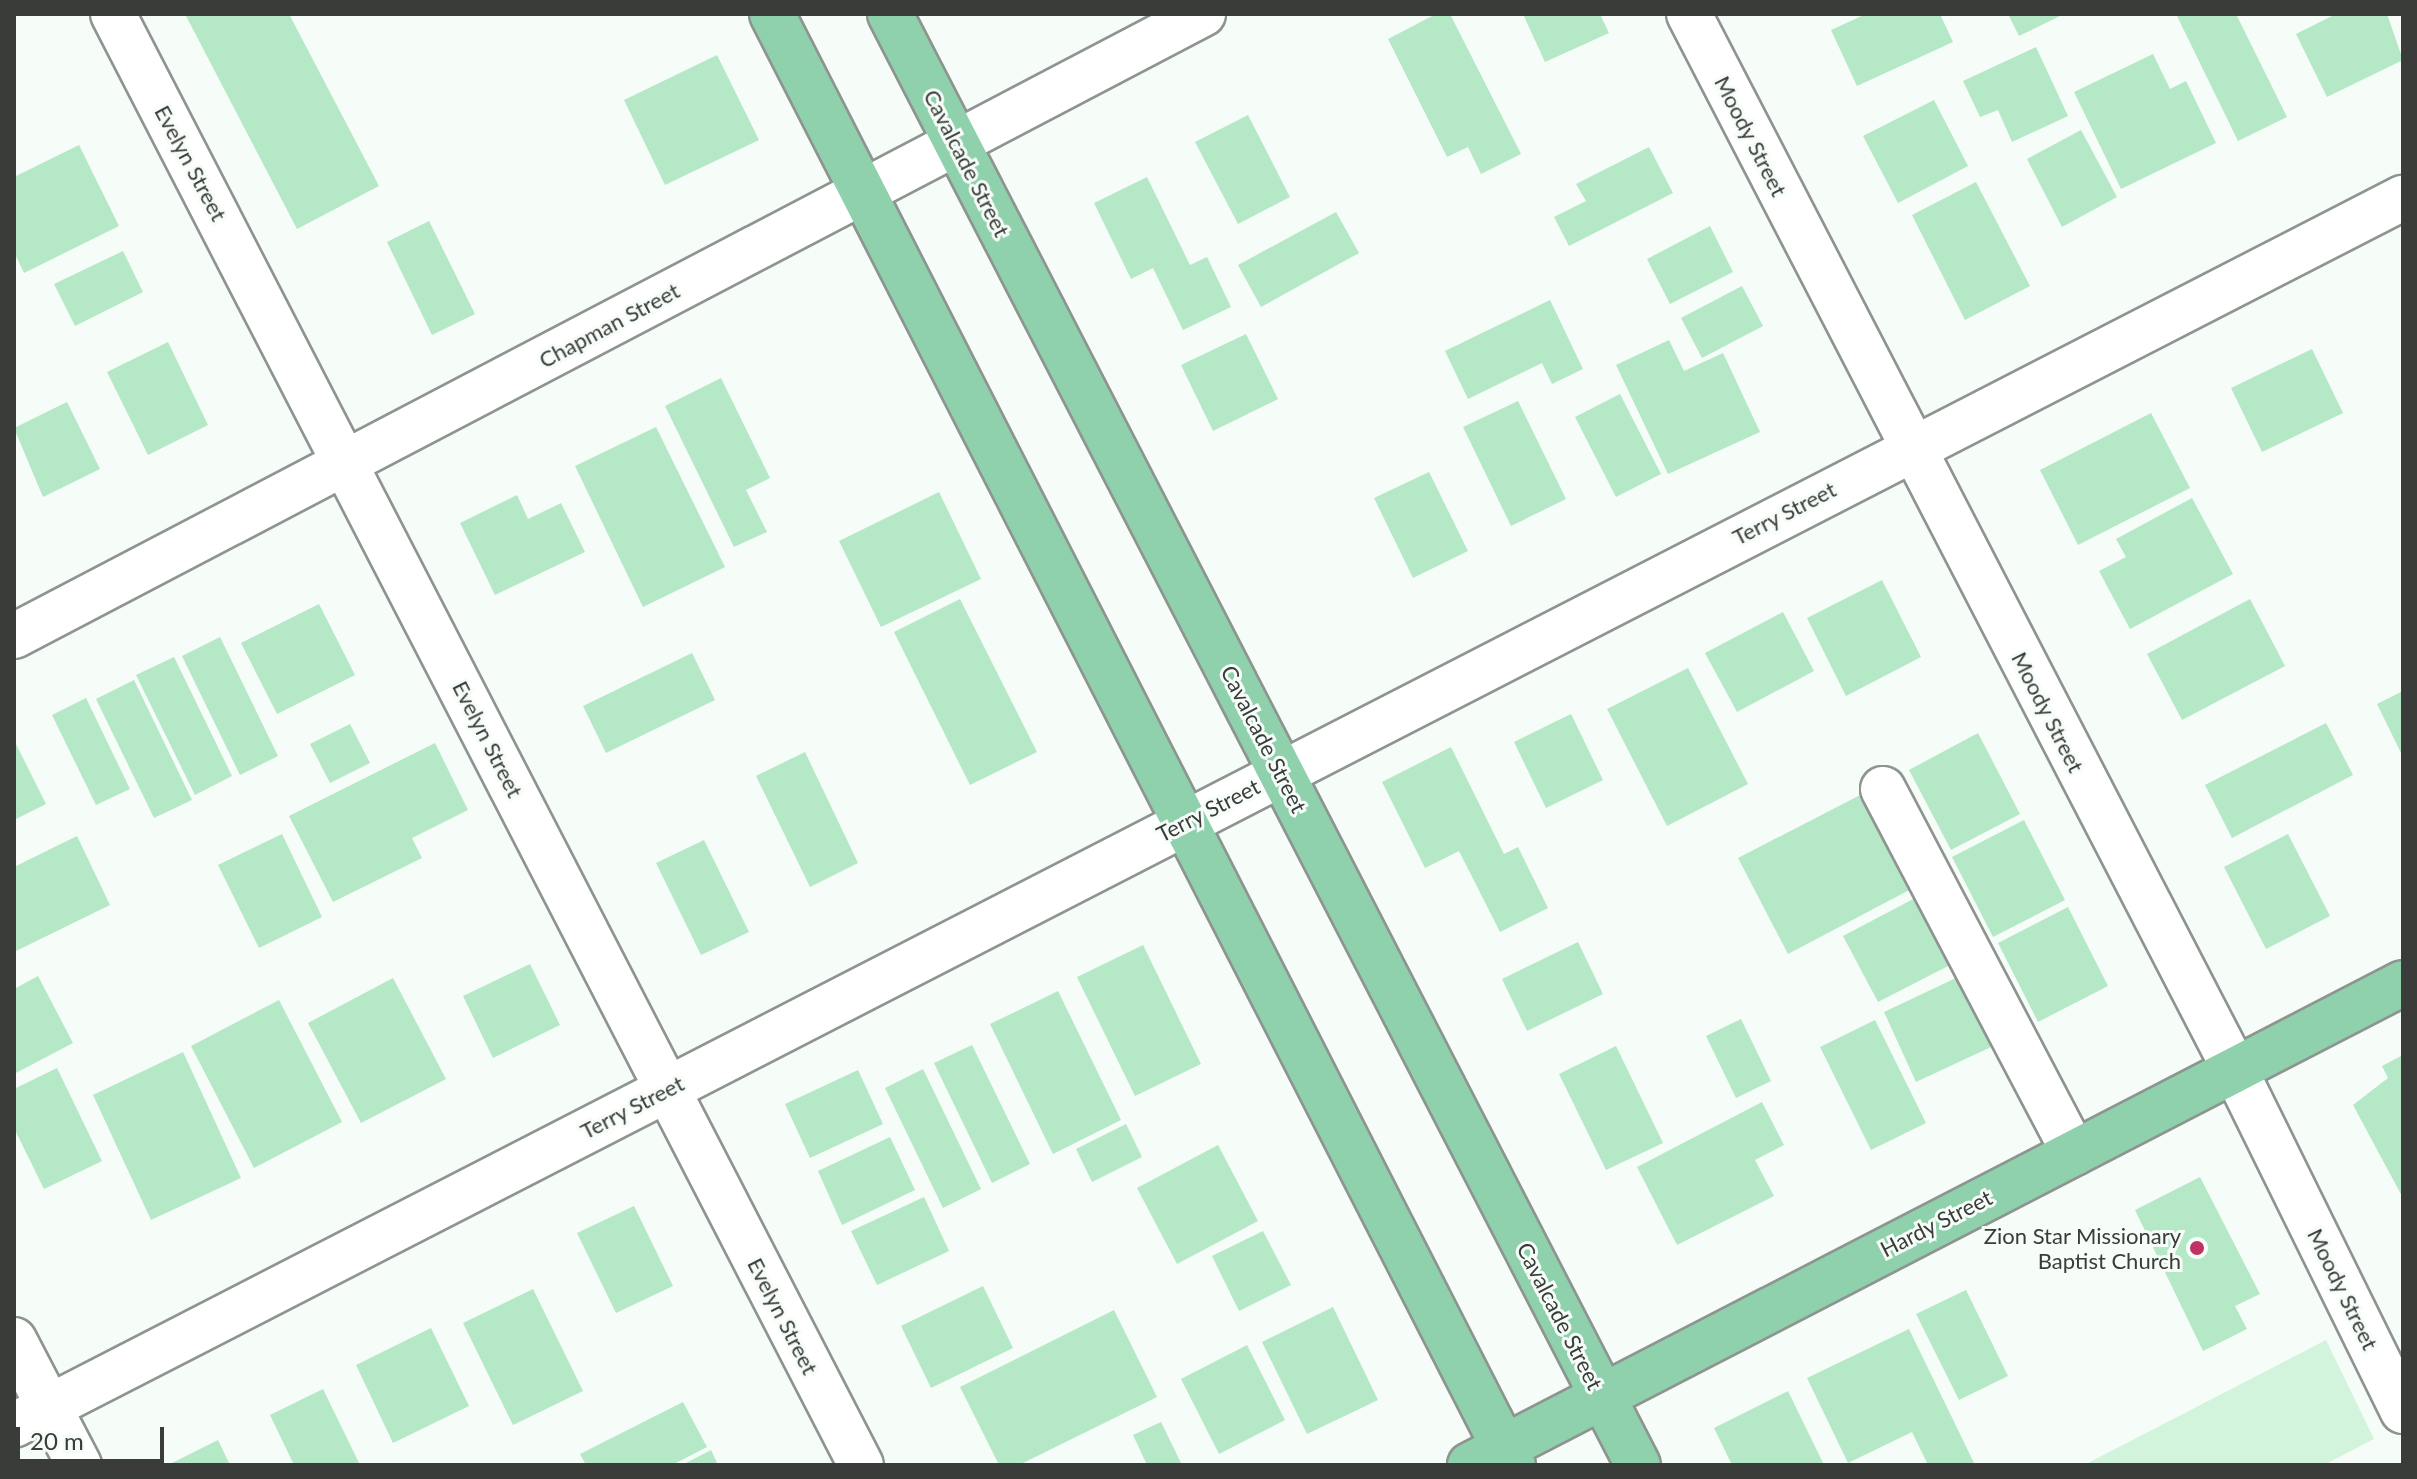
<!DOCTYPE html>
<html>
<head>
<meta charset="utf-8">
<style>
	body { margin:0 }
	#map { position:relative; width:2417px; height:1479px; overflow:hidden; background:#f6fcf7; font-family:Lato,sans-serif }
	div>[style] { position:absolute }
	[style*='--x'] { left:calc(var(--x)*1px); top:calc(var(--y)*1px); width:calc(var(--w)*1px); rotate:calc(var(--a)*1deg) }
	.green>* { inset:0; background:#d2f4dc }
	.building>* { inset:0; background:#b5e8c6 }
	.roads { filter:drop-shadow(2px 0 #8e9490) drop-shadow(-2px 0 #8e9490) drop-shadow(0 2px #8e9490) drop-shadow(0 -2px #8e9490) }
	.minor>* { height:44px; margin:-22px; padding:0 22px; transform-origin:22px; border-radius:22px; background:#fff }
	.major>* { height:44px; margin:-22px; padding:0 22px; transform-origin:22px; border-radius:22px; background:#8ed1ac }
	.dots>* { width:22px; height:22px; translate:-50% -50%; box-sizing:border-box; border:4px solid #f6fcf7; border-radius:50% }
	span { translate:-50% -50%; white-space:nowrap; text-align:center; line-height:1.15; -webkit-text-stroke:6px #f6fcf7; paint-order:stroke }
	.street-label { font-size:22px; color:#3a3c3a }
	.poi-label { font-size:22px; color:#3a3c3a }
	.right { translate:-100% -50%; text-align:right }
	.frame { position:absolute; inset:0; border:16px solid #3a3c3a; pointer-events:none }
	.scale { position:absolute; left:16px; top:1427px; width:148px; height:36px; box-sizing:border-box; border:4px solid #3a3c3a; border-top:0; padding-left:10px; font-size:24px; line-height:28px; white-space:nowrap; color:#3a3c3a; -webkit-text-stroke:6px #f6fcf7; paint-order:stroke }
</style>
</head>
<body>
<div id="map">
	<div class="green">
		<i style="clip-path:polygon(2326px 1340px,2374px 1439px,2324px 1465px,2084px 1465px)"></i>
	</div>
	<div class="building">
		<i style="clip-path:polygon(185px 14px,289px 14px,379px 186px,297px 229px)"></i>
		<i style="clip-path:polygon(1436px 14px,1450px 14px,1521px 154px,1481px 174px,1468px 147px,1447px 157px,1388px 39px)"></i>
		<i style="clip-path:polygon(1523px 14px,1600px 14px,1609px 33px,1545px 62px)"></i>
		<i style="clip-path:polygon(1866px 14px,1940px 14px,1953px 42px,1857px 86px,1831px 30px)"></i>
		<i style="clip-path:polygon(2008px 14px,2064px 14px,2019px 36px)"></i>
		<i style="clip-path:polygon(2176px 14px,2236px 14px,2287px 117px,2238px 141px)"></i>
		<i style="clip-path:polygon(2336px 14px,2387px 14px,2403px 60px,2327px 97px,2296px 34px)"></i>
		<i style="clip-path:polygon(2036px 47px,2068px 116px,2012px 142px,1998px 110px,1980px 117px,1963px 81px)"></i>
		<i style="clip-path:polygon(2153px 54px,2170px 89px,2186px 81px,2216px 143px,2121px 189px,2074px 92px)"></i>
		<i style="clip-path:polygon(717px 55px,759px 140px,665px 185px,624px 100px)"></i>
		<i style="clip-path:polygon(1934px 100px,1968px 166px,1898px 203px,1863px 136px)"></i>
		<i style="clip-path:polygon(1248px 115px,1290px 197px,1238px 224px,1195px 142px)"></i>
		<i style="clip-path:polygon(2081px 130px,2117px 197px,2062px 227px,2027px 159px)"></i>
		<i style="clip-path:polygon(79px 145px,119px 226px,24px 273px,14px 252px,14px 177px)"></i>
		<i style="clip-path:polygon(1649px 147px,1673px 193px,1569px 246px,1554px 217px,1586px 201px,1576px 184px)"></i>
		<i style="clip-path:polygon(1147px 177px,1190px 265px,1207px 257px,1231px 307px,1183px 330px,1153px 268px,1131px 279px,1094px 203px)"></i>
		<i style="clip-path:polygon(1976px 182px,2030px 286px,1965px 320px,1912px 215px)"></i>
		<i style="clip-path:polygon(1336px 212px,1359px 253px,1261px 307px,1238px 265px)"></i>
		<i style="clip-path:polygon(429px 221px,475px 314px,432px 335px,387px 242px)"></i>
		<i style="clip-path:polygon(1710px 226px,1733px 272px,1670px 304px,1647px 259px)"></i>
		<i style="clip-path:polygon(123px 251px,143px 292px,75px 326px,54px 284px)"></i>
		<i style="clip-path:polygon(1742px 286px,1763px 326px,1702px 358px,1681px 318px)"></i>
		<i style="clip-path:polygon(1550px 300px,1583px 369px,1552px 384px,1542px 363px,1468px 399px,1445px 351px)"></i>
		<i style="clip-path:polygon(1246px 334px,1278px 399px,1213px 431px,1181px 365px)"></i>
		<i style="clip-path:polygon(1669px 340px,1684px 371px,1723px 353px,1760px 432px,1668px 474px,1616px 365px)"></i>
		<i style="clip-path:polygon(168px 342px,208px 425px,148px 455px,107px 372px)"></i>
		<i style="clip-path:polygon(2312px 349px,2343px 413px,2262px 452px,2231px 388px)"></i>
		<i style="clip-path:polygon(721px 378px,770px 478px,746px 490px,767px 532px,734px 547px,665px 406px)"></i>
		<i style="clip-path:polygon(1620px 394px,1661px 474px,1616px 497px,1575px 417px)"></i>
		<i style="clip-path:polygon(1518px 401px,1566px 499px,1511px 526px,1463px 427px)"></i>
		<i style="clip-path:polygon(67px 402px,100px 469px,43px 497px,14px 428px)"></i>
		<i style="clip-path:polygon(2151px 413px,2190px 488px,2078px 545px,2040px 470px)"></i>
		<i style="clip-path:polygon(656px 427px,725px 567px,643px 607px,575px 466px)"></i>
		<i style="clip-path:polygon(1429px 472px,1468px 551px,1413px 578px,1374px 498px)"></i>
		<i style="clip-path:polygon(939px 492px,981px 579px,881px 627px,839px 541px)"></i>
		<i style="clip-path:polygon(517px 495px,528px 519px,561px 503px,585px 552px,495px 595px,460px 523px)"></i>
		<i style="clip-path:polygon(2192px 498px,2233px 574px,2130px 629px,2099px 571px,2126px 557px,2116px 539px)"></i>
		<i style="clip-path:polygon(1882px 580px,1921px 657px,1846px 696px,1807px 618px)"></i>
		<i style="clip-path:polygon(960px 599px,1037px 752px,970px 785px,894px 632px)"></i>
		<i style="clip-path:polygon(2250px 599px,2285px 666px,2182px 720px,2147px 654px)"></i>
		<i style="clip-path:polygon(319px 604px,355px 675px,277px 714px,241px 643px)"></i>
		<i style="clip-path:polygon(1783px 612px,1814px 671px,1737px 712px,1705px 653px)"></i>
		<i style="clip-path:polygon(220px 637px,278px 756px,240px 775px,182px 656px)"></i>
		<i style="clip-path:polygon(692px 653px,715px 700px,606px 753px,583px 706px)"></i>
		<i style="clip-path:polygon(174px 657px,232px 776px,195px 795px,136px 675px)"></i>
		<i style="clip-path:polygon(1688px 668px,1748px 784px,1667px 826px,1607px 709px)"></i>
		<i style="clip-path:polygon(134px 680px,192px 800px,154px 818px,96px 699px)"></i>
		<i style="clip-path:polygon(2403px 691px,2403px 757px,2377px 704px)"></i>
		<i style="clip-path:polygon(86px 698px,130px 789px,96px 805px,52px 715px)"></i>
		<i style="clip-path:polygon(1571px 714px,1603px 780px,1546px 808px,1514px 742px)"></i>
		<i style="clip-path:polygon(2326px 723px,2353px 775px,2232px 838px,2205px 785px)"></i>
		<i style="clip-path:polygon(350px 724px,370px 763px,330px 783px,310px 744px)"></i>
		<i style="clip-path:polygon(1978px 733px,2020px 814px,1951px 850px,1909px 770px)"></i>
		<i style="clip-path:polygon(14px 740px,46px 804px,14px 820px)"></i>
		<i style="clip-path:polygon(435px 743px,468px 810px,412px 838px,422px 858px,333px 902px,289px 816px)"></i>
		<i style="clip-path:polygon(1451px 747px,1504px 854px,1518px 847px,1548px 908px,1500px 932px,1459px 851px,1425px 868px,1382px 782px)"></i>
		<i style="clip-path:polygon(805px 752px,858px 863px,810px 887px,756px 776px)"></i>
		<i style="clip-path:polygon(1866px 792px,1915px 887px,1788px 954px,1738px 858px)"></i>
		<i style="clip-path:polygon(2024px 820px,2065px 900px,1993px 937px,1952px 857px)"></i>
		<i style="clip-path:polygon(282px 834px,322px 917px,259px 948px,218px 865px)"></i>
		<i style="clip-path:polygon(2288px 834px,2330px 916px,2266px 949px,2224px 867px)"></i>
		<i style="clip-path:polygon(77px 836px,110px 905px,14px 952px,14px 867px)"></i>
		<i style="clip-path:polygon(704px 840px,749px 932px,701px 955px,656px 863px)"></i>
		<i style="clip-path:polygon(1917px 897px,1952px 964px,1878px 1002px,1843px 936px)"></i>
		<i style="clip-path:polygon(2068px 907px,2108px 986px,2038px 1022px,1998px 943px)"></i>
		<i style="clip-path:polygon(1578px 942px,1603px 994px,1527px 1031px,1502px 979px)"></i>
		<i style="clip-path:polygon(1143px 945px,1201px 1064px,1135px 1096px,1077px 977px)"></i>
		<i style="clip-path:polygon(530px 964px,560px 1025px,493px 1058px,463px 996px)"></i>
		<i style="clip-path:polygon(38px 976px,73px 1043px,14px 1074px,14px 989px)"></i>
		<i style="clip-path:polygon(1958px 977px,1991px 1047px,1916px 1082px,1884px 1012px)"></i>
		<i style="clip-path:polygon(393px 978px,446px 1079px,361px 1123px,308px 1023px)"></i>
		<i style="clip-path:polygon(1058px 991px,1121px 1120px,1053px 1154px,990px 1024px)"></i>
		<i style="clip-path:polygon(279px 1000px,342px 1122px,254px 1168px,191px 1046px)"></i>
		<i style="clip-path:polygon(1741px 1019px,1771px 1081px,1736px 1098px,1706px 1036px)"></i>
		<i style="clip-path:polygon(1875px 1020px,1926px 1123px,1871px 1150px,1820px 1047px)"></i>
		<i style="clip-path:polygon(972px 1045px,1030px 1164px,992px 1183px,934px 1063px)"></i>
		<i style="clip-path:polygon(1616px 1046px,1663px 1143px,1606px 1170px,1559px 1074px)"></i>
		<i style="clip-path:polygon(183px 1052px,241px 1178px,151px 1220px,93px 1095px)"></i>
		<i style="clip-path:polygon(2403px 1055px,2403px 1198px,2353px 1105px,2388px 1078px,2382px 1066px)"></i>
		<i style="clip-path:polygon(57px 1068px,102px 1161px,44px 1189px,14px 1128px,14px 1089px)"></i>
		<i style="clip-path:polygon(923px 1069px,981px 1189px,943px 1208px,885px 1088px)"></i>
		<i style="clip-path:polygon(858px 1070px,883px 1124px,810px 1158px,785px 1104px)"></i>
		<i style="clip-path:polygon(1762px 1102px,1784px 1145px,1755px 1160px,1774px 1196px,1677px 1245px,1637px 1167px)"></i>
		<i style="clip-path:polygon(1126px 1124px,1142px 1157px,1092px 1182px,1076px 1149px)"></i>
		<i style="clip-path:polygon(890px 1137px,915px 1190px,842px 1225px,818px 1171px)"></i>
		<i style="clip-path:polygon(1218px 1145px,1258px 1221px,1177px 1264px,1137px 1188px)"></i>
		<i style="clip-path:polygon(2200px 1177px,2260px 1294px,2235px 1306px,2247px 1329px,2203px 1351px,2135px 1210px)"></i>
		<i style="clip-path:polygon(924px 1197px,949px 1251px,877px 1285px,851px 1231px)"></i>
		<i style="clip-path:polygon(634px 1206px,673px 1286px,616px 1313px,577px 1233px)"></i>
		<i style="clip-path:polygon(1263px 1231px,1291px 1285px,1239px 1311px,1212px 1256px)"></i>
		<i style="clip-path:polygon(983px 1286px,1013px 1348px,931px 1388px,901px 1326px)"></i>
		<i style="clip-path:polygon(533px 1289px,583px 1391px,513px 1425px,463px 1323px)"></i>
		<i style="clip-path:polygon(1966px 1290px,2008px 1376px,1959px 1400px,1916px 1314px)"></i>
		<i style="clip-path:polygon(1333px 1307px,1378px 1400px,1307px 1434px,1262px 1342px)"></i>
		<i style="clip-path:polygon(1114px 1310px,1157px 1397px,1019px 1465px,999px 1465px,960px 1387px)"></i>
		<i style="clip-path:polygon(431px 1328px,469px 1406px,393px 1443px,356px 1365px)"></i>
		<i style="clip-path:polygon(1909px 1329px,1975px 1465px,1928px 1465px,1912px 1432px,1848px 1463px,1807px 1378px)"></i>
		<i style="clip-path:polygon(1247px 1345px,1285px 1420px,1219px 1454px,1181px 1379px)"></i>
		<i style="clip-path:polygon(323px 1389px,360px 1465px,294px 1465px,270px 1415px)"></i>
		<i style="clip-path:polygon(1788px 1391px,1824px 1465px,1732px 1465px,1714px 1428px)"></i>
		<i style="clip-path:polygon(683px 1402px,707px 1447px,672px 1465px,586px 1465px,580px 1454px)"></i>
		<i style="clip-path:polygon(1161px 1422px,1182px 1465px,1147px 1465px,1133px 1435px)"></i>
		<i style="clip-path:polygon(218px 1440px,230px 1465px,168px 1465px)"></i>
		<i style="clip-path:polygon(711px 1450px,718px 1465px,682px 1465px)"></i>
	</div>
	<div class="roads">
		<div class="minor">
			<i style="--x:113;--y:14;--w:1632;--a:62.73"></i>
			<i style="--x:1689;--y:14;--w:1189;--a:62.66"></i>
			<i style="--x:2235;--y:1070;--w:380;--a:63.8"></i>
			<i style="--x:14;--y:636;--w:1342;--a:-27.62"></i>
			<i style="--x:1883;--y:789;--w:411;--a:62.3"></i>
			<i style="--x:14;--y:1340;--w:141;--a:62.5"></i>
			<i style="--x:14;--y:1425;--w:2686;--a:-27.19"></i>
		</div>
		<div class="major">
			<i style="--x:772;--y:14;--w:1629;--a:62.95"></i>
			<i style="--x:890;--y:14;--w:1632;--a:62.73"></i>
			<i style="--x:1470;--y:1465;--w:1050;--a:-27.32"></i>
		</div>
	</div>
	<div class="dots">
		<i style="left:2197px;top:1248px;background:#bf3261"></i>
	</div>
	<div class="street-label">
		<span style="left:1751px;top:136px;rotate:63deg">Moody Street</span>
		<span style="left:191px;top:163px;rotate:62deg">Evelyn Street</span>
		<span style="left:967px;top:163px;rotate:63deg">Cavalcade Street</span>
		<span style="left:609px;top:325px;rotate:-28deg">Chapman Street</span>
		<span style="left:1784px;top:513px;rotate:-27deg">Terry Street</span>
		<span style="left:2048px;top:712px;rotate:63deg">Moody Street</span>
		<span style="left:488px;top:739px;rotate:63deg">Evelyn Street</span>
		<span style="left:1264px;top:739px;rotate:63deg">Cavalcade Street</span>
		<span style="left:1208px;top:810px;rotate:-27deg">Terry Street</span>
		<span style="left:632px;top:1107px;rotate:-27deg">Terry Street</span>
		<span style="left:1936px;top:1223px;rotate:-27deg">Hardy Street</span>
		<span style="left:2343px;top:1289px;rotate:64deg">Moody Street</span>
		<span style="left:783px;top:1316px;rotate:63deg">Evelyn Street</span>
		<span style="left:1560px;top:1316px;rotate:63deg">Cavalcade Street</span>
	</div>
	<div class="poi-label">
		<span class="right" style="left:2181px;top:1248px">Zion Star Missionary<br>Baptist Church</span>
	</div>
	<div class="frame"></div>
	<div class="scale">20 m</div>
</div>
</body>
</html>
